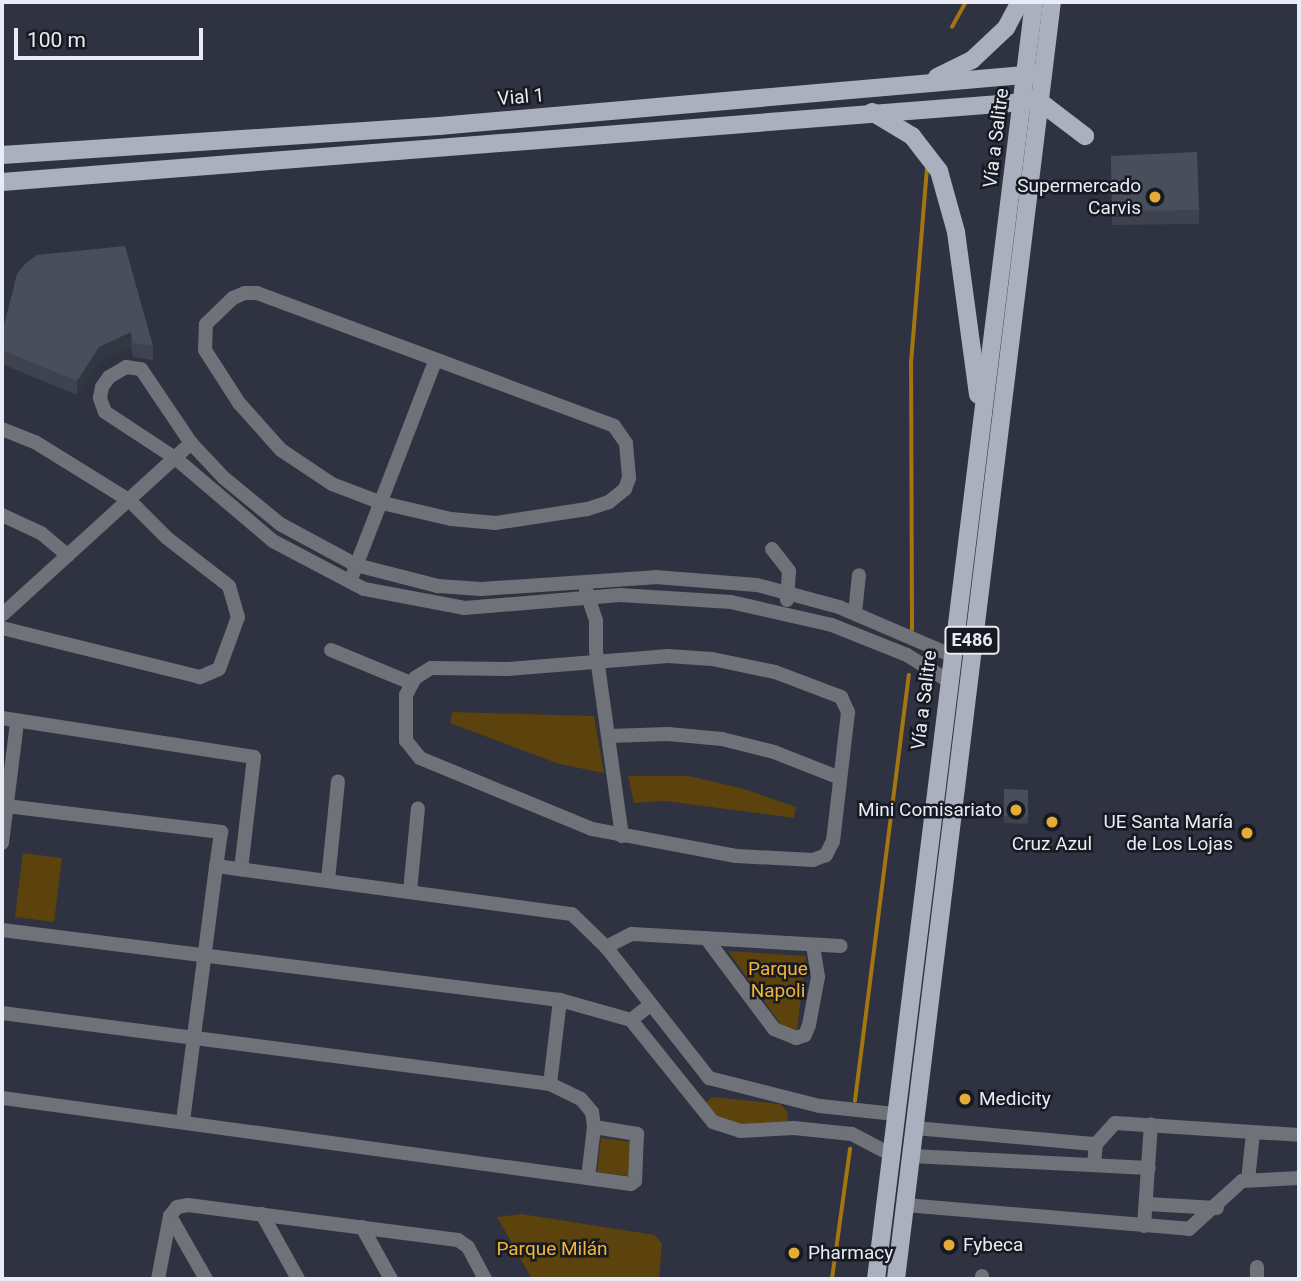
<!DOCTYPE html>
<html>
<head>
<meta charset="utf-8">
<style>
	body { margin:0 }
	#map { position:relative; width:1301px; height:1281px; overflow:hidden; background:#2e3241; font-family:Roboto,sans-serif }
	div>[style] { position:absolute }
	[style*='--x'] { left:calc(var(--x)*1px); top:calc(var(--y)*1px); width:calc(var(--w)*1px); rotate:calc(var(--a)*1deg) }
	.green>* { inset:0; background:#5c420c }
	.stream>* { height:3.5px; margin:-1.75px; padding:0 1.75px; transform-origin:1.75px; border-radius:1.75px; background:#a37610 }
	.minor>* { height:14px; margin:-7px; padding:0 7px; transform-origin:7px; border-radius:7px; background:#707279 }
	.primary>* { height:18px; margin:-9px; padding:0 9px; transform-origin:9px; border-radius:9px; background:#abb0bf }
	.wall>* { inset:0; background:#3f4350 }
	.shaded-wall>* { inset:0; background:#333741 }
	.building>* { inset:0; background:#494e5d }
	.dots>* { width:19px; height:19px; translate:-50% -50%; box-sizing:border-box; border:4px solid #181a21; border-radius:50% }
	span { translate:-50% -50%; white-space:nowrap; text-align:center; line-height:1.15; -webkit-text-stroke:5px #181a21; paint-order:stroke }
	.shield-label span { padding:2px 5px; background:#181a21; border:2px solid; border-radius:5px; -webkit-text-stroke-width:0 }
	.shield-label { font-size:18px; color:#e9ecf6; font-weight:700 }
	.street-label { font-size:19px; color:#e9ecf6 }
	.poi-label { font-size:19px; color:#e9ecf6 }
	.right { translate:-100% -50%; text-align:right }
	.left { translate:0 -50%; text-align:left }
	.park-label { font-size:19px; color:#f1b539 }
	.frame { position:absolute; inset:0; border:4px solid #e9ecf6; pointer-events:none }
	.scale { position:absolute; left:14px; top:28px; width:189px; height:32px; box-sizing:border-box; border:4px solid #e9ecf6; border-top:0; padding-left:9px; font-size:21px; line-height:24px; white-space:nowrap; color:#e9ecf6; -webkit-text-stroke:5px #181a21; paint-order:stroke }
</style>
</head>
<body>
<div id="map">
	<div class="green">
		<i style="clip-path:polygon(452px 712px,594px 716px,604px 773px,559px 764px,450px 723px)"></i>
		<i style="clip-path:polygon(628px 776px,689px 776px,744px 789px,796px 807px,794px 818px,665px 801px,634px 803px)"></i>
		<i style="clip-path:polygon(23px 853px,62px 858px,54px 922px,15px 917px)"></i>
		<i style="clip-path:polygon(728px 951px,806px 956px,797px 1031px,784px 1029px)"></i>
		<i style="clip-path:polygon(713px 1097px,780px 1104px,787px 1111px,788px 1123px,778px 1128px,721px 1121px,705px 1103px)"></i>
		<i style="clip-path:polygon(601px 1138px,633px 1142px,629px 1176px,597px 1172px)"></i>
		<i style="clip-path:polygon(521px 1214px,655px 1235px,662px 1244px,659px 1279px,532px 1279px,497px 1217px)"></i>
	</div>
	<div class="stream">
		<i style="--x:952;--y:27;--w:29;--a:-61"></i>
		<i style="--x:912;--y:630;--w:267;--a:-90.2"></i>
		<i style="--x:911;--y:363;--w:194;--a:-85.3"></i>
		<i style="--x:855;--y:1101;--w:429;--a:-82.8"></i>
		<i style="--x:832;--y:1279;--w:131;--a:-82.1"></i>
	</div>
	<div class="minor">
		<i style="--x:245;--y:293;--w:12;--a:0"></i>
		<i style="--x:257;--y:293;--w:381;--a:20.4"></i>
		<i style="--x:614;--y:426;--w:21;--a:55"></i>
		<i style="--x:626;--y:443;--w:35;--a:85"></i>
		<i style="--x:629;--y:478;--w:12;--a:110"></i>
		<i style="--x:625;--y:489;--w:21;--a:141"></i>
		<i style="--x:609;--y:502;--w:23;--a:162"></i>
		<i style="--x:587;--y:509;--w:92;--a:171.3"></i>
		<i style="--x:496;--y:523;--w:45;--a:-174.9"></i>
		<i style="--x:451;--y:519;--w:71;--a:-166.9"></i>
		<i style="--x:382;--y:503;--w:53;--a:-159.2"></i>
		<i style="--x:332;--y:484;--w:61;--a:-146.3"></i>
		<i style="--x:281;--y:450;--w:63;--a:-131.8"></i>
		<i style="--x:239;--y:403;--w:63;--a:-122.7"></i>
		<i style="--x:205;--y:350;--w:26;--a:-88"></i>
		<i style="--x:206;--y:324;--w:37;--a:-44"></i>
		<i style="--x:233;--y:298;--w:13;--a:-23"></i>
		<i style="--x:2;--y:429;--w:35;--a:22"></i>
		<i style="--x:35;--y:442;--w:112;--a:31.8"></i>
		<i style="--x:130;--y:501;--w:52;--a:45"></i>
		<i style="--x:167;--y:538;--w:78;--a:37.7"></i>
		<i style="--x:229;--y:586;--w:32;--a:74"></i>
		<i style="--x:238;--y:617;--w:55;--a:110.1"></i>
		<i style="--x:219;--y:669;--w:21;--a:157"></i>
		<i style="--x:200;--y:677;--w:204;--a:-166.1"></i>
		<i style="--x:2;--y:515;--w:43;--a:24.8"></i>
		<i style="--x:41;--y:533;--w:35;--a:40"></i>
		<i style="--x:772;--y:549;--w:28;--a:52"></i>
		<i style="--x:789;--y:571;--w:29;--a:94"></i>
		<i style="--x:353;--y:574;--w:228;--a:-68.9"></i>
		<i style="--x:586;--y:590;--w:32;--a:72"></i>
		<i style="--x:596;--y:620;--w:31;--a:90"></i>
		<i style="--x:596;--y:651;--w:187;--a:82"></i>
		<i style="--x:855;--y:613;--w:38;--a:-84"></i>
		<i style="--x:2;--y:615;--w:256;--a:-42.3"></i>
		<i style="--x:331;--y:650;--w:87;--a:22.4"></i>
		<i style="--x:668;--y:656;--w:44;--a:3.9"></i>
		<i style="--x:712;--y:659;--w:64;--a:11.7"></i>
		<i style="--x:775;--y:672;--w:71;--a:20.7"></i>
		<i style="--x:841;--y:697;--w:17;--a:65"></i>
		<i style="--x:848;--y:712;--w:130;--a:96.6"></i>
		<i style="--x:833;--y:841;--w:16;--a:117"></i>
		<i style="--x:826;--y:855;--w:14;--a:159"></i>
		<i style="--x:813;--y:860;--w:77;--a:-177"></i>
		<i style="--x:736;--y:856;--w:147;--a:-169.4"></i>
		<i style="--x:592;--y:829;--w:186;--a:-157.6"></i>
		<i style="--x:420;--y:758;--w:22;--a:-129"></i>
		<i style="--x:406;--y:741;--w:46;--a:-90"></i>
		<i style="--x:406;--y:695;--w:19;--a:-62"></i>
		<i style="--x:415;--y:678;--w:19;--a:-32"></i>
		<i style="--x:431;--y:668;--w:76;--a:0.8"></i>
		<i style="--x:507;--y:669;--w:162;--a:-4.6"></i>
		<i style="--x:947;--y:680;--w:47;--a:-148"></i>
		<i style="--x:907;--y:655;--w:81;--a:-158.2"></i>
		<i style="--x:832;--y:625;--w:104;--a:-167.2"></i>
		<i style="--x:731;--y:602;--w:111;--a:-176.4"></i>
		<i style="--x:620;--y:595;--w:156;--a:175.2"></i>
		<i style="--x:465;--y:608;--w:103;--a:-169.3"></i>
		<i style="--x:364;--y:589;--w:103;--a:-152.2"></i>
		<i style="--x:273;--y:541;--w:128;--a:-139.7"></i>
		<i style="--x:175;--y:458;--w:84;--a:-146.7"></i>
		<i style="--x:105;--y:412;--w:15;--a:-110"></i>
		<i style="--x:100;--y:398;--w:11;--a:-80"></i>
		<i style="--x:102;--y:387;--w:12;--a:-55"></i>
		<i style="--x:109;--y:377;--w:20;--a:-30"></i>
		<i style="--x:126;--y:367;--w:15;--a:8"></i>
		<i style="--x:141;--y:369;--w:89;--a:56"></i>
		<i style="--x:191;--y:443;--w:48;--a:46.7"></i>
		<i style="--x:224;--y:478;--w:72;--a:39.4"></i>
		<i style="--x:280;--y:524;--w:86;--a:28.3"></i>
		<i style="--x:356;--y:565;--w:85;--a:14.4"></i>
		<i style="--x:438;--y:586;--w:43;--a:4"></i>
		<i style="--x:481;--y:589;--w:174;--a:-3.9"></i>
		<i style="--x:655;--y:577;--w:102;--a:4.5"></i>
		<i style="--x:757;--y:585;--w:85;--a:15"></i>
		<i style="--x:839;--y:607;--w:122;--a:23.2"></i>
		<i style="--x:2;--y:718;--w:255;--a:8.8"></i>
		<i style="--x:254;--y:757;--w:113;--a:96.6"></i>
		<i style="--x:609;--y:736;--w:59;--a:-1.9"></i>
		<i style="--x:668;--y:734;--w:54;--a:5.3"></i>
		<i style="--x:722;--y:739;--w:54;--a:14"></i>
		<i style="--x:774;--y:752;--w:71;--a:21.5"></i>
		<i style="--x:6;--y:806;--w:217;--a:6.9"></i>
		<i style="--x:221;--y:832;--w:34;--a:98"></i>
		<i style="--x:2;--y:843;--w:122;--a:-82.9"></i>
		<i style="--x:328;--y:880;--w:99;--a:-84.2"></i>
		<i style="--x:410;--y:891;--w:83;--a:-84.5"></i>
		<i style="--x:2;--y:930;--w:562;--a:7.15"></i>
		<i style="--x:560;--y:1000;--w:74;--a:15.7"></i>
		<i style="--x:631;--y:1020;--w:23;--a:-38"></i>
		<i style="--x:706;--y:938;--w:114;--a:53.2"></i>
		<i style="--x:774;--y:1029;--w:24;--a:22"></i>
		<i style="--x:796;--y:1038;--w:9;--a:-18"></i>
		<i style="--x:805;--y:1035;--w:11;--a:-68"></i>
		<i style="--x:809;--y:1025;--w:49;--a:-79.4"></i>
		<i style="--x:818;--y:977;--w:32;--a:-99"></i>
		<i style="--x:606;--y:947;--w:29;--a:-27"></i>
		<i style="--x:632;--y:934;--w:209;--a:3.3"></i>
		<i style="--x:2;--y:1013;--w:553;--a:7.38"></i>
		<i style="--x:550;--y:1084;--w:34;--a:26"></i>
		<i style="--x:581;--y:1099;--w:17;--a:50"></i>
		<i style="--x:592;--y:1112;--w:15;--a:82"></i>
		<i style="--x:594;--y:1127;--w:44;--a:9.2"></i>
		<i style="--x:637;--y:1134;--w:47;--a:92.4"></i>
		<i style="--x:635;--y:1181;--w:5;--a:143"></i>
		<i style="--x:631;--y:1184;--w:635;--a:-172.21"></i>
		<i style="--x:631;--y:1020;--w:131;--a:51.2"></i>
		<i style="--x:713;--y:1122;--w:28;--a:18"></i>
		<i style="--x:740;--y:1131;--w:54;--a:-3.2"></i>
		<i style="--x:794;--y:1128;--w:58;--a:5.9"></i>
		<i style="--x:852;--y:1134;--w:43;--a:27.8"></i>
		<i style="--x:550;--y:1084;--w:85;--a:-83.2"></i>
		<i style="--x:183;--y:1121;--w:257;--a:-82.6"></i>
		<i style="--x:216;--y:866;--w:359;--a:7.7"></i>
		<i style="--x:572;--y:914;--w:47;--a:44.1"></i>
		<i style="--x:606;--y:947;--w:167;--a:51.8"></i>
		<i style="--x:709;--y:1078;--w:114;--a:14.2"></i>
		<i style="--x:820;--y:1106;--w:75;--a:6.1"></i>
		<i style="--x:915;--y:1128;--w:182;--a:5.1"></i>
		<i style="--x:912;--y:1156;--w:237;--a:2.9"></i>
		<i style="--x:1094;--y:1165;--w:21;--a:-85"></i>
		<i style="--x:1096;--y:1144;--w:28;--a:-48"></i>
		<i style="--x:1115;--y:1123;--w:184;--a:3.7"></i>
		<i style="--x:588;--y:1178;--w:51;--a:-83.3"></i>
		<i style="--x:1248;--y:1180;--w:47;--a:-83.9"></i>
		<i style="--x:1147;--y:1204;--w:70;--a:3.3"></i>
		<i style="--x:905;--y:1205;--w:285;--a:4.8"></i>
		<i style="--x:1189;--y:1229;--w:72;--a:-42.2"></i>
		<i style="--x:1242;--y:1181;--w:57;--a:-3"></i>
		<i style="--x:262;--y:1214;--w:74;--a:61"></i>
		<i style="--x:170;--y:1216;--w:73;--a:60.3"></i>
		<i style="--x:1144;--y:1226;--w:102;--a:-86.1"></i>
		<i style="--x:362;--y:1227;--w:60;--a:60.9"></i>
		<i style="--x:1257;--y:1267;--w:12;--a:90"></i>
		<i style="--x:158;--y:1279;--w:64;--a:-79.2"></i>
		<i style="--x:170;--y:1216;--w:11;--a:-52"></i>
		<i style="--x:177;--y:1207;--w:11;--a:-10"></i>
		<i style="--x:188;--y:1205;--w:272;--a:7.4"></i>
		<i style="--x:458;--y:1240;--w:12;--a:35"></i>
		<i style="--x:468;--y:1247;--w:36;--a:62"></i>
		<i style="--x:982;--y:1279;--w:3;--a:-90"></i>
	</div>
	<div class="primary">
		<i style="--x:937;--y:77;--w:39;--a:-26"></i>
		<i style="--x:972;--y:60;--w:47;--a:-43.3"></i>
		<i style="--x:1006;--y:28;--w:30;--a:-62"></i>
		<i style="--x:872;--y:112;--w:47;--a:31"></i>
		<i style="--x:912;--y:136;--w:44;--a:52.4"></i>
		<i style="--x:939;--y:171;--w:63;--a:74.4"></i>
		<i style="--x:956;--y:232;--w:164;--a:82.3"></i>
		<i style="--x:2;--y:155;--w:438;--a:-3.8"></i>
		<i style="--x:439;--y:126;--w:598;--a:-4.99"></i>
		<i style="--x:2;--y:182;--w:1040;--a:-4.47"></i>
		<i style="--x:1039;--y:101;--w:58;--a:37.3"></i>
		<i style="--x:876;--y:1279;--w:1287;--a:-82.95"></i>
		<i style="--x:896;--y:1279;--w:1286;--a:-83.04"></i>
	</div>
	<div class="wall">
		<i style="clip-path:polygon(1111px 156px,1199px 210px,1199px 224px,1112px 225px)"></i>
		<i style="clip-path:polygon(37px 255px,153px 346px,153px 360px,133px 357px,131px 347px,99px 361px,77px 395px,2px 364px,2px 333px)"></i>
		<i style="clip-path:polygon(1004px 789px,1028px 790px,1028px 824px,1004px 823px)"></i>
	</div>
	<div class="shaded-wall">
		<i style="clip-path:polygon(131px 332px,131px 347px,99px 361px,77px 395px,77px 381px,99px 347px)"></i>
	</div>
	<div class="building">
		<i style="clip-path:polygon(1197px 152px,1199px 210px,1112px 211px,1111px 156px)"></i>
		<i style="clip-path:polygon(125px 246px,153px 346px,133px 343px,131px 332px,99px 347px,77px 381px,2px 350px,2px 333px,17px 274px,25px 264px,37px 255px)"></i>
		<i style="clip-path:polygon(1004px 789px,1028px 790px,1028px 817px,1004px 816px)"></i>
	</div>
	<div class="dots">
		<i style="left:1155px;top:197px;background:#e6ac36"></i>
		<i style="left:1016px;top:810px;background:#e6ac36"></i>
		<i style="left:1052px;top:822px;background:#e6ac36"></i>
		<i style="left:1247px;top:833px;background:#e6ac36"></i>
		<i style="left:965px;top:1099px;background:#e6ac36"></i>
		<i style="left:949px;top:1245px;background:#e6ac36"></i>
		<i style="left:794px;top:1253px;background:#e6ac36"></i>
	</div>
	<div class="shield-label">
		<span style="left:972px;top:640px">E486</span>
	</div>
	<div class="street-label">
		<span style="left:521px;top:97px;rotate:-5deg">Vial 1</span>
		<span style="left:996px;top:138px;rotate:-83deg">Vía a Salitre</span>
		<span style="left:924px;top:700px;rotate:-83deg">Vía a Salitre</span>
	</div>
	<div class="poi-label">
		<span class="right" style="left:1141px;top:197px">Supermercado<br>Carvis</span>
		<span class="right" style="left:1002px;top:810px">Mini Comisariato</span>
		<span class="right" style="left:1233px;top:833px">UE Santa María<br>de Los Lojas</span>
		<span style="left:1052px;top:844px">Cruz Azul</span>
		<span class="left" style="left:979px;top:1099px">Medicity</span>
		<span class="left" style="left:963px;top:1245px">Fybeca</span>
		<span class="left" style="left:808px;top:1253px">Pharmacy</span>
	</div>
	<div class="park-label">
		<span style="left:778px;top:980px">Parque<br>Napoli</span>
		<span style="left:552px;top:1249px">Parque Milán</span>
	</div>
	<div class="frame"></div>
	<div class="scale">100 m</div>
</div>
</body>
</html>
